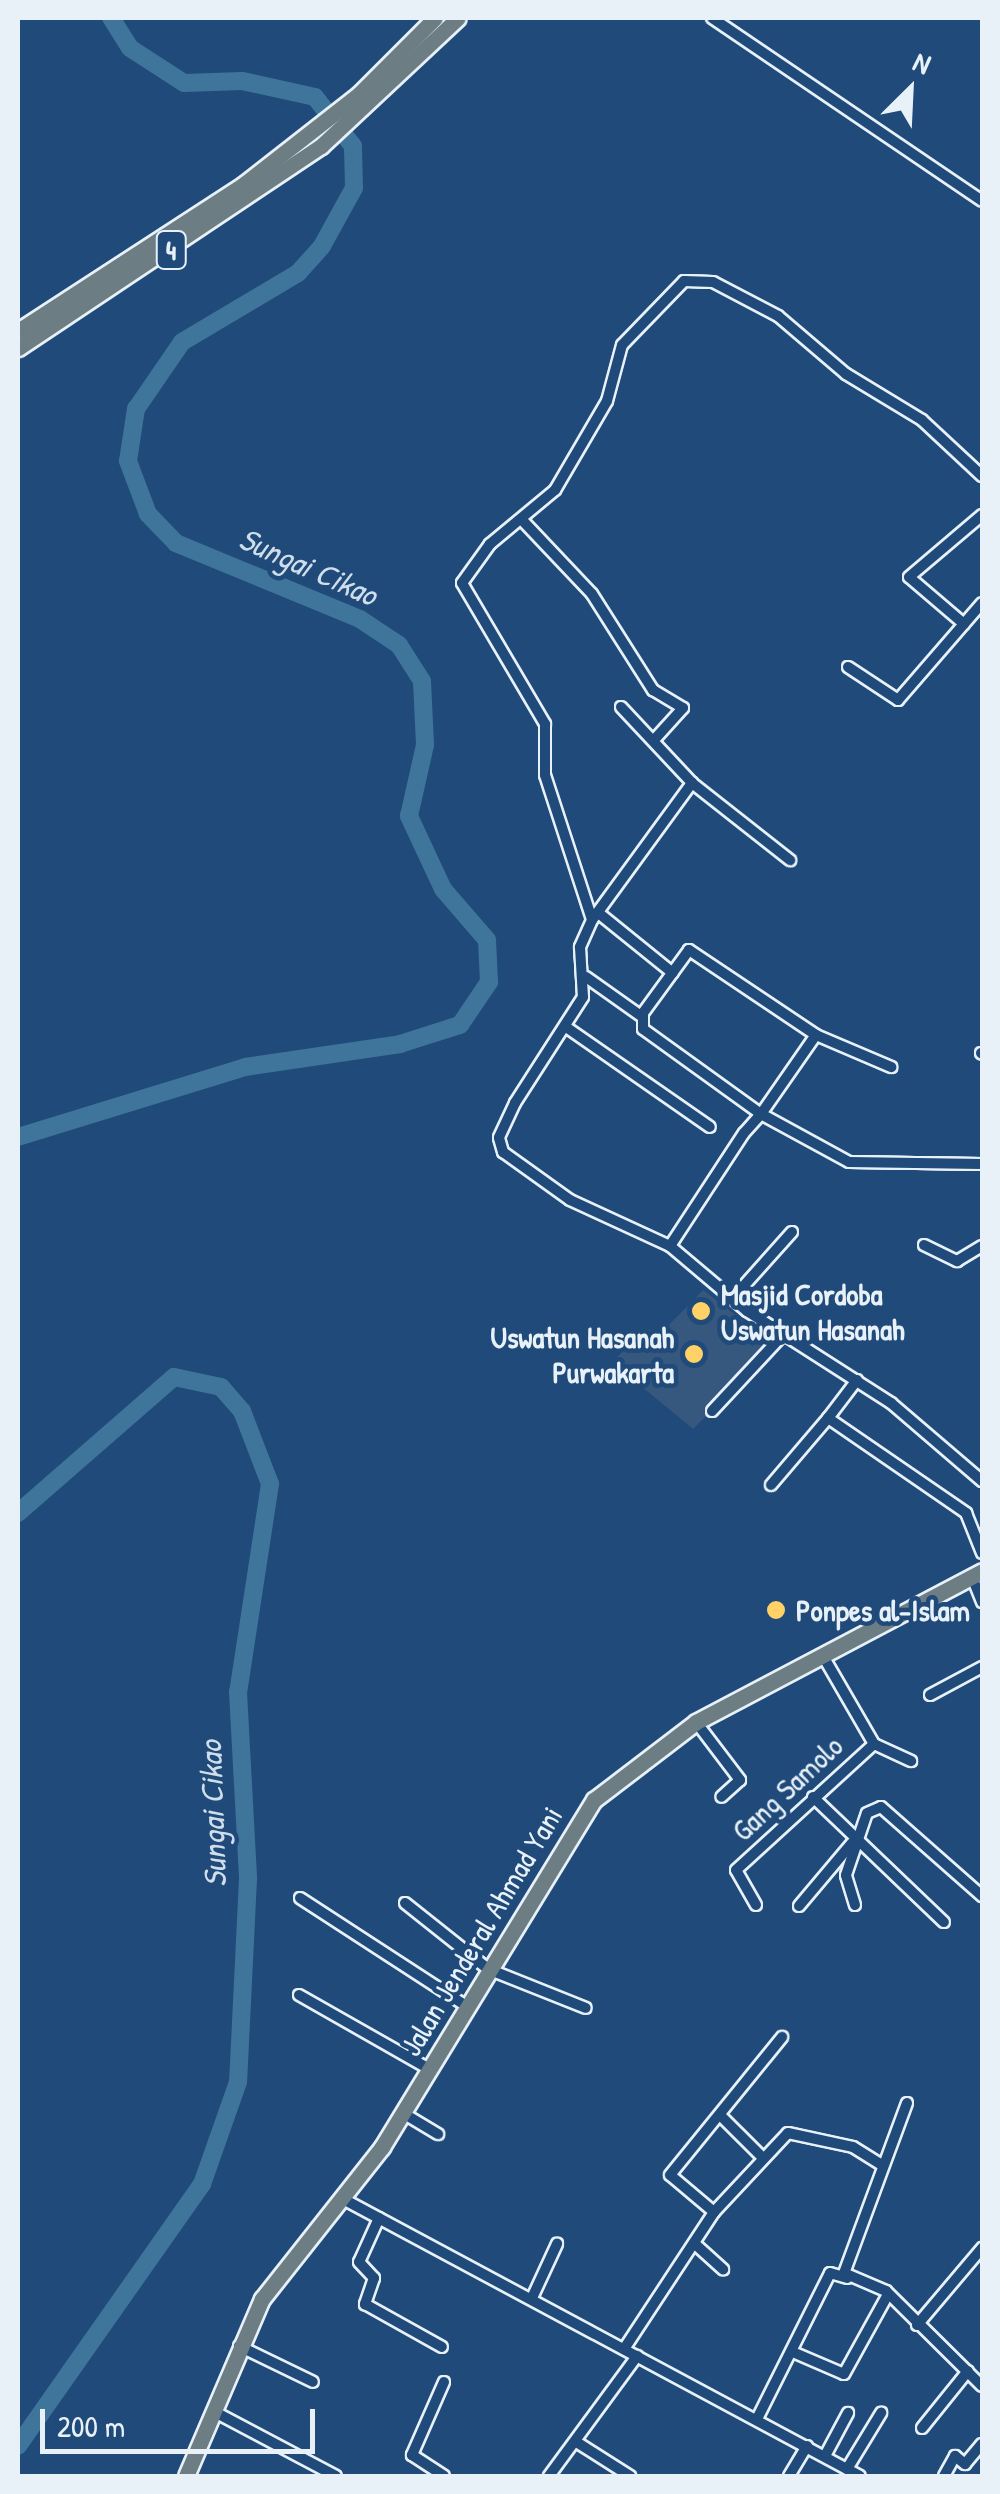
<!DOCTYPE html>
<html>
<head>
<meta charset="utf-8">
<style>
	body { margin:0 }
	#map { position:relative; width:1000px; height:2494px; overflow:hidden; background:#1f4a7a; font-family:"Patrick Hand",sans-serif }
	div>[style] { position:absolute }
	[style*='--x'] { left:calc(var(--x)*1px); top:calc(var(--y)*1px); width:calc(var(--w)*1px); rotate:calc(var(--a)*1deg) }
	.built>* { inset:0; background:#36577e }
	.river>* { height:18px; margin:-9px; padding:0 9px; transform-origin:9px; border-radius:9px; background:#3f759b }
	.roads { filter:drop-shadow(2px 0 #e8f1f8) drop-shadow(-2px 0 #e8f1f8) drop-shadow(0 2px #e8f1f8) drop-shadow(0 -2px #e8f1f8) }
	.minor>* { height:10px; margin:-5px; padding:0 5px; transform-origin:5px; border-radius:5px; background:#1f4a7a }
	.highway>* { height:15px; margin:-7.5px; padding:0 7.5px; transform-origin:7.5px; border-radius:7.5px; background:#6d7d84 }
	.dots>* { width:28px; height:28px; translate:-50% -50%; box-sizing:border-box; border:5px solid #1f4a7a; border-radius:50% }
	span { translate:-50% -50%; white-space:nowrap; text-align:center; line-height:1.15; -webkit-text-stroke:9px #1f4a7a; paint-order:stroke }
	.shield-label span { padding:2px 8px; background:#1f4a7a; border:2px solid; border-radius:8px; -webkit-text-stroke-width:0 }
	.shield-label { font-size:28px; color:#e8f1f8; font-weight:700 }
	.poi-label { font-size:30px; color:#e8f1f8; font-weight:700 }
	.left { translate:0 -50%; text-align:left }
	.right { translate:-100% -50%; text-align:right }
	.street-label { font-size:30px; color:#e8f1f8 }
	.water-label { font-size:32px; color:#cfdeea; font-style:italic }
	.frame { position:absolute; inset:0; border:20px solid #e8f1f8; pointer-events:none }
	.north { position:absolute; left:860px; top:40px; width:100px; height:100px; -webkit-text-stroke:8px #1f4a7a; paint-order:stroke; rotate:24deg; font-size:28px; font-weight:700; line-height:40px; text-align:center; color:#e8f1f8 }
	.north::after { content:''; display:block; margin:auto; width:35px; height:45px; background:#e8f1f8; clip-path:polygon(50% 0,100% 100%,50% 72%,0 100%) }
	.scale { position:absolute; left:40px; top:2409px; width:275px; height:45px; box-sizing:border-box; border:5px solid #e8f1f8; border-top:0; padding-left:12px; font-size:30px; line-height:35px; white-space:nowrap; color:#e8f1f8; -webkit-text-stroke:8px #1f4a7a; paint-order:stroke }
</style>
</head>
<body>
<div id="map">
	<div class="built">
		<i style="clip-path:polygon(703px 1290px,776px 1346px,693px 1429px,612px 1362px,646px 1329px,662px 1332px)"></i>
	</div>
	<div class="river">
		<i style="--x:18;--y:1137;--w:238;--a:-17.1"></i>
		<i style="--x:245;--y:1067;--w:157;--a:-8.4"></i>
		<i style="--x:400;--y:1044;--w:63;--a:-17.6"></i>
		<i style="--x:460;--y:1025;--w:52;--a:-56"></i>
		<i style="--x:489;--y:982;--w:42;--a:-92.7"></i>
		<i style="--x:487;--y:940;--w:67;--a:-130.8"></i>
		<i style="--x:443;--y:889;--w:81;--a:-115"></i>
		<i style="--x:409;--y:816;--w:73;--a:-77.3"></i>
		<i style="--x:425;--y:745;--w:64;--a:-92.7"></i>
		<i style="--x:422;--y:681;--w:43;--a:-122.6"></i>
		<i style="--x:399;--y:645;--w:47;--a:-146.3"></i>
		<i style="--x:360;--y:619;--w:199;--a:-157.6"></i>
		<i style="--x:176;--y:543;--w:40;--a:-134"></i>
		<i style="--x:148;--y:514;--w:57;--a:-110.7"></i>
		<i style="--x:128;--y:461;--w:53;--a:-81.3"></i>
		<i style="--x:136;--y:409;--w:81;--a:-55.5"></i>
		<i style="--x:182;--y:342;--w:135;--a:-30.7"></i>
		<i style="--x:298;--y:273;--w:36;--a:-48"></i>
		<i style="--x:322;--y:246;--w:66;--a:-61.1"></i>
		<i style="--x:354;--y:188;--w:42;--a:-91.4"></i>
		<i style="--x:353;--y:146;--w:62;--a:-127.8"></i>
		<i style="--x:315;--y:97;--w:75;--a:-167.6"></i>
		<i style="--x:242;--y:81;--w:58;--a:178"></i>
		<i style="--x:184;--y:83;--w:64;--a:-147.1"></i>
		<i style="--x:130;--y:48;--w:36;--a:-122"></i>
		<i style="--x:18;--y:1513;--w:207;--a:-41.1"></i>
		<i style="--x:174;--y:1377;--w:48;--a:12"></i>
		<i style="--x:221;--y:1387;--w:32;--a:49"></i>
		<i style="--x:242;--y:1411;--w:78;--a:69"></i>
		<i style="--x:270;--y:1484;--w:210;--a:98.7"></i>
		<i style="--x:238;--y:1692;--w:187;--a:86.9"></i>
		<i style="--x:248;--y:1879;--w:203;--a:92.8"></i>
		<i style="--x:238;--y:2082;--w:108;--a:109.4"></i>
		<i style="--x:202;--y:2184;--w:320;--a:125.1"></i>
	</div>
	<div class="roads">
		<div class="minor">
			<i style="--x:712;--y:18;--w:326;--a:34.1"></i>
			<i style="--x:982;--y:476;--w:82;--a:-137"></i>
			<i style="--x:922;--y:420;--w:89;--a:-148.8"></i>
			<i style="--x:846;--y:374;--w:89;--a:-139.5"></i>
			<i style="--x:778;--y:316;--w:73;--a:-152.4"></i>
			<i style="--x:713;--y:282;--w:29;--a:-178"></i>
			<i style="--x:684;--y:281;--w:89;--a:134.1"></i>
			<i style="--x:622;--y:345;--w:58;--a:105"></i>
			<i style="--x:607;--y:401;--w:103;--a:120.3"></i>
			<i style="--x:555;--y:490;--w:85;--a:140.3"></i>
			<i style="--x:490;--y:544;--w:48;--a:125.7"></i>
			<i style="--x:462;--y:583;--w:164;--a:59.5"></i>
			<i style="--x:545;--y:724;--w:51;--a:90"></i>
			<i style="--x:545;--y:775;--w:152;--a:72"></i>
			<i style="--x:592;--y:920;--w:30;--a:114"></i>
			<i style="--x:580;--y:947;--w:50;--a:86.6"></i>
			<i style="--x:583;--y:997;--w:126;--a:122.7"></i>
			<i style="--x:515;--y:1103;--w:38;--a:115"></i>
			<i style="--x:499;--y:1138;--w:15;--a:74"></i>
			<i style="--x:503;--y:1152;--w:82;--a:35.6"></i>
			<i style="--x:570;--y:1200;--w:110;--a:24.7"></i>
			<i style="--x:670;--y:1246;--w:101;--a:40.2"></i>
			<i style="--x:747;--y:1311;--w:171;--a:32.6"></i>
			<i style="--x:891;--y:1403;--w:120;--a:40.6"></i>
			<i style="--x:523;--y:521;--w:100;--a:46.6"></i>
			<i style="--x:592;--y:594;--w:114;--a:57.6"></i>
			<i style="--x:653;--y:690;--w:35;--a:31"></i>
			<i style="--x:683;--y:708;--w:43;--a:132.2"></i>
			<i style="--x:964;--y:624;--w:72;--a:-139.5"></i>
			<i style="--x:909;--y:577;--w:96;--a:-40.3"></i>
			<i style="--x:848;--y:667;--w:60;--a:33.4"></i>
			<i style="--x:898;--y:700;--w:128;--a:-49.1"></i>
			<i style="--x:621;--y:707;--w:104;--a:46.9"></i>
			<i style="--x:692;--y:783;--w:125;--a:38.2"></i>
			<i style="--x:601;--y:915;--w:92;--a:38.9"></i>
			<i style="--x:592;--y:920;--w:170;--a:-53.9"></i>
			<i style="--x:586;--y:977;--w:67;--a:35.3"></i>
			<i style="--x:566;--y:1027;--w:175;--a:34.8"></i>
			<i style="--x:816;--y:1035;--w:82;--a:23.1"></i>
			<i style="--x:981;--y:1053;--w:1;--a:45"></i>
			<i style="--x:924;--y:1245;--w:37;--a:26"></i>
			<i style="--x:957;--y:1261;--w:29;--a:-31"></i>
			<i style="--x:670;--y:1246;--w:135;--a:-56.8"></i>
			<i style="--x:744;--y:1133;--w:25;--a:-48"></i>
			<i style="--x:761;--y:1114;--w:96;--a:-55.2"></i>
			<i style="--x:816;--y:1035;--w:153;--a:-146.2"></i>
			<i style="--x:689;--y:950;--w:78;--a:126.1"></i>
			<i style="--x:643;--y:1013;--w:16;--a:90"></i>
			<i style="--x:643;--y:1029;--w:145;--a:35.8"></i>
			<i style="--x:761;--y:1114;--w:100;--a:28.6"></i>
			<i style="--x:849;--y:1162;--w:133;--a:0.9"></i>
			<i style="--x:732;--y:1299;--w:90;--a:-48.2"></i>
			<i style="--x:857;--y:1380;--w:48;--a:127.3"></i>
			<i style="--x:828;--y:1418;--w:168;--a:34.5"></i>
			<i style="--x:966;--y:1513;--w:43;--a:68.2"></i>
			<i style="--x:712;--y:1411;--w:103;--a:-47"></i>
			<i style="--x:771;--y:1485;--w:88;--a:-49.6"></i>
			<i style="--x:972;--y:1577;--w:27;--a:68"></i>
			<i style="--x:930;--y:1695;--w:59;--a:-28.3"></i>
			<i style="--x:696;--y:1722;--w:73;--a:52.8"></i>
			<i style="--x:740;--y:1780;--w:25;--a:138"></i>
			<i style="--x:874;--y:1744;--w:41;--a:24.7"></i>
			<i style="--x:813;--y:1797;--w:181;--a:43.7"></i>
			<i style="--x:300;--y:1898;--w:198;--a:33"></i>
			<i style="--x:405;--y:1903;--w:106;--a:38.5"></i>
			<i style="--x:488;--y:1969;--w:105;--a:21.7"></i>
			<i style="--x:756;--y:1905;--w:40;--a:-119.7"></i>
			<i style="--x:736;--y:1870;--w:187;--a:-42.4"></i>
			<i style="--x:874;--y:1744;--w:102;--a:-120.1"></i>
			<i style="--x:855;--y:1905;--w:31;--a:-107"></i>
			<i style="--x:846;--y:1875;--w:65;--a:-71.3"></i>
			<i style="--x:867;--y:1813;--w:15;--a:-23"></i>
			<i style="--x:881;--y:1807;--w:135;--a:41.4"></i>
			<i style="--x:799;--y:1906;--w:82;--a:-49.9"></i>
			<i style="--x:299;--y:1995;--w:150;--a:29.6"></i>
			<i style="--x:907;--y:2103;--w:181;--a:110.3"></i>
			<i style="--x:844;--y:2273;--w:46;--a:23.2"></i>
			<i style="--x:886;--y:2291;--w:135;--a:44.7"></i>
			<i style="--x:403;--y:2113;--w:41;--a:31"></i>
			<i style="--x:721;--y:2116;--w:58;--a:45"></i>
			<i style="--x:345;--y:2200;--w:584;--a:28.19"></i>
			<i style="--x:714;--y:2212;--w:108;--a:-46.9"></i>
			<i style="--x:788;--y:2133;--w:66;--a:12.2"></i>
			<i style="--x:853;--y:2147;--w:34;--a:32"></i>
			<i style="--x:379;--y:2218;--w:48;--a:114.4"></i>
			<i style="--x:359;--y:2262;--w:22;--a:47"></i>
			<i style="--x:374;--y:2278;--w:28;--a:109"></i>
			<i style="--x:365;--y:2304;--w:88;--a:29.2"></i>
			<i style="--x:695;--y:2244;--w:38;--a:42"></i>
			<i style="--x:532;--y:2298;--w:60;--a:-65.2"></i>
			<i style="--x:917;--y:2325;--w:101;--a:-49.8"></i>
			<i style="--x:239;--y:2346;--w:82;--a:25.9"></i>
			<i style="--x:624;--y:2349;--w:164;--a:-56.7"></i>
			<i style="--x:714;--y:2212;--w:57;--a:-139.9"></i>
			<i style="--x:670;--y:2175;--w:178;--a:-50.9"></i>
			<i style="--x:795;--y:2353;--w:53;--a:23.2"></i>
			<i style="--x:844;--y:2374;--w:89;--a:-61.1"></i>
			<i style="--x:444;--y:2382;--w:80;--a:113.7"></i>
			<i style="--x:412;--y:2455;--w:38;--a:33"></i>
			<i style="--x:213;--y:2411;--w:139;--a:27.9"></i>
			<i style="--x:757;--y:2419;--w:163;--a:-63.4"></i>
			<i style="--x:830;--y:2273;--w:18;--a:16"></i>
			<i style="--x:922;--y:2428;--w:73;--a:-51.1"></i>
			<i style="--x:578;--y:2443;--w:62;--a:32.4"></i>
			<i style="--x:825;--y:2456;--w:49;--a:-61.9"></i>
			<i style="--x:847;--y:2469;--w:66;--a:-58.7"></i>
			<i style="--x:549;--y:2476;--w:149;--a:-53.7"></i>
			<i style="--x:789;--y:2476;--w:35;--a:-59"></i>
			<i style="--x:944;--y:2476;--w:23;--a:-61"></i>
			<i style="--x:955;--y:2456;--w:13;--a:39"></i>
			<i style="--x:965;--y:2464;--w:26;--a:-50"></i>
		</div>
		<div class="highway">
			<i style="--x:18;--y:331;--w:270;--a:-33"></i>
			<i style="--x:244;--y:184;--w:146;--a:-38"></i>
			<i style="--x:359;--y:94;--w:107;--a:-45"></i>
			<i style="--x:18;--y:348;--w:364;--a:-33.7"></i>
			<i style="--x:321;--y:146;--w:187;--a:-43.1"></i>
			<i style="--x:186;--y:2476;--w:193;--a:-66.8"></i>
			<i style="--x:262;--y:2299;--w:194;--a:-51.7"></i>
			<i style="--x:382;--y:2147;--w:407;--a:-58.6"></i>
			<i style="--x:594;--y:1800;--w:128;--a:-37.4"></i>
			<i style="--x:696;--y:1722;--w:323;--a:-27.8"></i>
		</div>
	</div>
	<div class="dots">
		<i style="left:701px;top:1311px;background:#ffd166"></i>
		<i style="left:694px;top:1354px;background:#ffd166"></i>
		<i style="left:776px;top:1610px;background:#ffd166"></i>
	</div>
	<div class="shield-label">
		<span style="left:171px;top:250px">4</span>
	</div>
	<div class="poi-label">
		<span class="left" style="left:721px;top:1311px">Masjid Cordoba<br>Uswatun Hasanah</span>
		<span class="right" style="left:674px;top:1354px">Uswatun Hasanah<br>Purwakarta</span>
		<span class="left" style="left:796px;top:1610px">Ponpes al-Islam</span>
	</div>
	<div class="street-label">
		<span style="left:787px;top:1788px;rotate:-43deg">Gang Samolo</span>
		<span style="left:481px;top:1931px;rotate:-59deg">Jalan Jenderal Ahmad Yani</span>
	</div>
	<div class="water-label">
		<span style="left:308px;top:567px;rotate:24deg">Sungai Cikao</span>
		<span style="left:213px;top:1814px;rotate:-92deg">Sungai Cikao</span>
	</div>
	<div class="frame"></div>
	<div class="north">N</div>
	<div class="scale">200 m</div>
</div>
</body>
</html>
